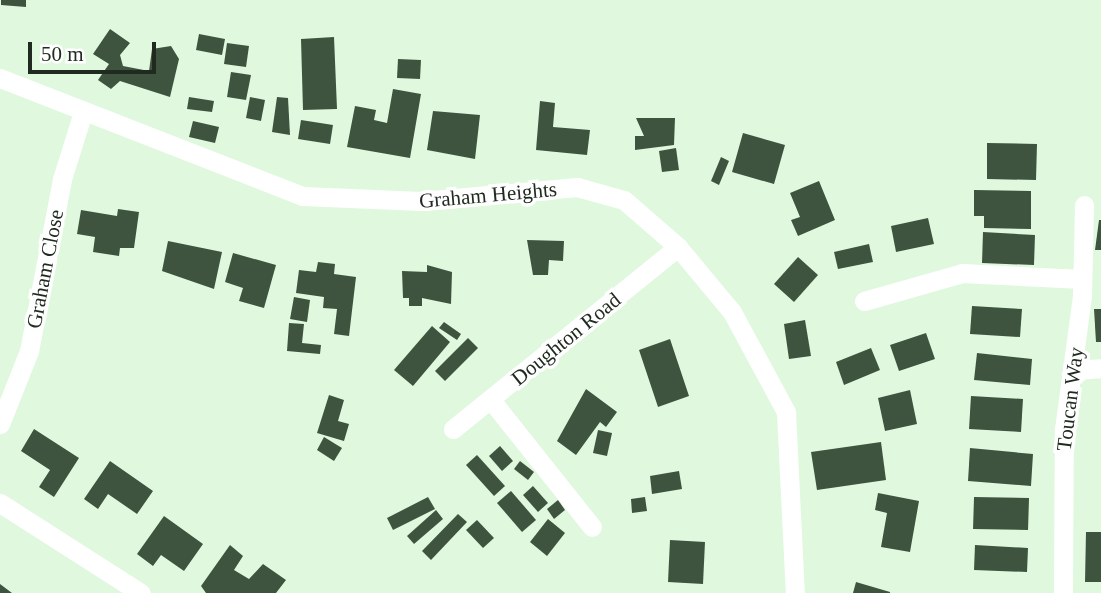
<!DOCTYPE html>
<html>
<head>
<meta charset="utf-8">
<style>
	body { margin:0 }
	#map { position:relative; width:1101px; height:593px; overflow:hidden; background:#e0f9de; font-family:Georgia,serif }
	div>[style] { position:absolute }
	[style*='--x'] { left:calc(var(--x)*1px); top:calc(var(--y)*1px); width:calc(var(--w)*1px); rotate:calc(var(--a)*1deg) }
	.building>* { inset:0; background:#3f543e }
	.minor>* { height:19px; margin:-9.5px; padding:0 9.5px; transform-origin:9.5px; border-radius:9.5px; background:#fff }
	span { translate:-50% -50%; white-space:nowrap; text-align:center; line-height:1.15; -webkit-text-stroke:7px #fefefe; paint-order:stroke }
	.street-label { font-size:21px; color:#202a20 }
	.scale { position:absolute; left:28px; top:42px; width:128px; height:32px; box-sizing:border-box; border:4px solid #202a20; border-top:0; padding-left:9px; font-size:21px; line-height:24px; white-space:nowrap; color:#202a20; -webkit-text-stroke:5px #fefefe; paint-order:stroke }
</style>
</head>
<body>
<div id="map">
	<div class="building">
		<i style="clip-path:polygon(1px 0,26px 0,26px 7px,1px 5px)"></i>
		<i style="clip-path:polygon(110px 29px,130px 43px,120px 55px,123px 66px,149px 71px,152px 49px,171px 46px,179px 59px,170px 97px,120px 81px,111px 89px,98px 80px,109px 64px,93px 54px)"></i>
		<i style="clip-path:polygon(199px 34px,225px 39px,222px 55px,196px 50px)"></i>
		<i style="clip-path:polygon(334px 37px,337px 109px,303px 110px,301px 39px)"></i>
		<i style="clip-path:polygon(227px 43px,249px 46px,246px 67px,224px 64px)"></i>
		<i style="clip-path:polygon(398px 59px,421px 60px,420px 79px,397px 78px)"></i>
		<i style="clip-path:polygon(231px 72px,251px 75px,246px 100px,227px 97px)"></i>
		<i style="clip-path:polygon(393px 89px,421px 94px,410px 158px,347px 147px,355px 106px,376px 110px,374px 120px,387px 123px)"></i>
		<i style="clip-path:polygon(189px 97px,214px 101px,212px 112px,187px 109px)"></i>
		<i style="clip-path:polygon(250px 97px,265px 100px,261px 121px,246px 118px)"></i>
		<i style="clip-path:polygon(277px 97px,288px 98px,290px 135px,272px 132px)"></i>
		<i style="clip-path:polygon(540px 101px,555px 103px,553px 127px,590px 130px,587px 155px,536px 150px)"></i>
		<i style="clip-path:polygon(433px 111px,480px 115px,475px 159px,427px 150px)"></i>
		<i style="clip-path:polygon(636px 118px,675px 118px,674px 145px,635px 150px,635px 136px,644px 136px)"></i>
		<i style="clip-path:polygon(301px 120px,333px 125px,330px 144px,298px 139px)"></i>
		<i style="clip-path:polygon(193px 121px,219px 127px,215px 143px,189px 137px)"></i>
		<i style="clip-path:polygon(743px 133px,785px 145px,774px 184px,732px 172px)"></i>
		<i style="clip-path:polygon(987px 143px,1037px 144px,1036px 180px,987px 179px)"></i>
		<i style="clip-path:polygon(676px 148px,679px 170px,662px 172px,659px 151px)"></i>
		<i style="clip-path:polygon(721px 157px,729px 161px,719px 185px,711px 181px)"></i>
		<i style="clip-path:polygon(819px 181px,835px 220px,798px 236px,791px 220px,800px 217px,790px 193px)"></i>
		<i style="clip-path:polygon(974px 190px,1031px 191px,1031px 229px,984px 228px,984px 216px,974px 216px)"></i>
		<i style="clip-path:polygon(118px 209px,139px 212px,134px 248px,120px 248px,119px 256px,93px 252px,95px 237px,77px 234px,81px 210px,117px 216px)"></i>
		<i style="clip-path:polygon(928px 218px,934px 244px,896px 252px,891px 226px)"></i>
		<i style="clip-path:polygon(1099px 220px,1101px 220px,1101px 250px,1095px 250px)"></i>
		<i style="clip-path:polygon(983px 232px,1035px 235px,1034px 265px,982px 263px)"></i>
		<i style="clip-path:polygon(527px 240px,564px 241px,563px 261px,549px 260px,548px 275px,533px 275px)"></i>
		<i style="clip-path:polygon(168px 241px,222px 252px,214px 289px,162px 271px)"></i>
		<i style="clip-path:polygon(869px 244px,873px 262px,838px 269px,834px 252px)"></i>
		<i style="clip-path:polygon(233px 253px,276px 265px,264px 308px,239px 301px,243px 288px,225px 282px)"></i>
		<i style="clip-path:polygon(798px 257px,818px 275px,794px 302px,774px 284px)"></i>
		<i style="clip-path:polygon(318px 262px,335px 264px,334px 274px,356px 277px,349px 336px,334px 334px,337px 309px,323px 308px,324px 297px,296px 293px,299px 270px,316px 272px)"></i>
		<i style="clip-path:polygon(427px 265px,452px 272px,451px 304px,422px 298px,422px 306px,409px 306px,409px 298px,403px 298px,402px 271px,427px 272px)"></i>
		<i style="clip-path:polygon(294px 297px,310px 300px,307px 322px,290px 319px)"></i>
		<i style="clip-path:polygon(972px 306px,1022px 309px,1020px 337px,970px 334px)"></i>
		<i style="clip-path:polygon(1094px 309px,1101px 309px,1101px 342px,1096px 342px)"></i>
		<i style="clip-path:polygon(805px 320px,811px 356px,789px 359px,784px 324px)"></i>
		<i style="clip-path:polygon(444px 322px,461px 334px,457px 340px,439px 328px)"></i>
		<i style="clip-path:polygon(289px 323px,304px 324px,302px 343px,321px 345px,320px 354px,287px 351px)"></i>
		<i style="clip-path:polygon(432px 326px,450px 342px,413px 386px,394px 370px)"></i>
		<i style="clip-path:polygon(926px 333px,935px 359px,899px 371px,890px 345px)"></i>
		<i style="clip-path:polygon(468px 338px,478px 348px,445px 381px,435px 371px)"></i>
		<i style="clip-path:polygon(670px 339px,689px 396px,658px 407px,639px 350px)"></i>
		<i style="clip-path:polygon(871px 348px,880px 370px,844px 385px,836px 362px)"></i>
		<i style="clip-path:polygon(977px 353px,1032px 359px,1030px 385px,974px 380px)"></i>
		<i style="clip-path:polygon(586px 389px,617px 412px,606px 427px,600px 422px,576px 455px,557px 441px)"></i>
		<i style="clip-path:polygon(910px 390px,917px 424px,885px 431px,878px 398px)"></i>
		<i style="clip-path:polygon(329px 395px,344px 400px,338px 421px,349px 424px,344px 441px,317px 433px)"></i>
		<i style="clip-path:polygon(971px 396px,1023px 399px,1021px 432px,969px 429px)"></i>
		<i style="clip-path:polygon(34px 429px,79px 458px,54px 497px,39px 487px,50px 470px,21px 451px)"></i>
		<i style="clip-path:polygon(598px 430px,612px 433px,607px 456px,593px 453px)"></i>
		<i style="clip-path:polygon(324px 437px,342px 448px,334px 461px,317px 450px)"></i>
		<i style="clip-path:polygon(881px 442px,886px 480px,817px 490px,811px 452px)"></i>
		<i style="clip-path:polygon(500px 446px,513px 461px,502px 471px,489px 456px)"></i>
		<i style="clip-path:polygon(970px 448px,1033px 454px,1031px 486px,968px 481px)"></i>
		<i style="clip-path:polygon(477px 455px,505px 486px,494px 496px,466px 465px)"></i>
		<i style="clip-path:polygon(110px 461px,153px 491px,137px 514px,108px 494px,98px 509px,84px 499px)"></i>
		<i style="clip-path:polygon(520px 461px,534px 472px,528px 480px,514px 469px)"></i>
		<i style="clip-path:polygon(679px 471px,682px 489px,652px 494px,650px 476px)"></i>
		<i style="clip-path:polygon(533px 486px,548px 503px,538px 512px,523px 495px)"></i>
		<i style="clip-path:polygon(511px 491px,536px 520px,522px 532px,497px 503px)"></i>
		<i style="clip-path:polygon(878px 493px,919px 501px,910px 552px,881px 547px,887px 513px,875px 510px)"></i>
		<i style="clip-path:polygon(428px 497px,435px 509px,393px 530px,387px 518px)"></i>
		<i style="clip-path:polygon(645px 497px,647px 511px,632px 513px,631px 499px)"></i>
		<i style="clip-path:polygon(974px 497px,1029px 498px,1028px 530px,973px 529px)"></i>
		<i style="clip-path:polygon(558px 500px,565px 510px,554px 519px,547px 509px)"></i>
		<i style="clip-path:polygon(436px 510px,443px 519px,414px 544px,407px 536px)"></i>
		<i style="clip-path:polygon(458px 514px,467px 522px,431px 560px,422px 551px)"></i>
		<i style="clip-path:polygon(164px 516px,203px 544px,184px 571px,161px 555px,153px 566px,137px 554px)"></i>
		<i style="clip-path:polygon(548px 519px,565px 533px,547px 556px,530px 542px)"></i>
		<i style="clip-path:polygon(477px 520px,494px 538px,483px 548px,466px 530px)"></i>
		<i style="clip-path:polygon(1086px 532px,1101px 532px,1101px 582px,1085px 582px)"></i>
		<i style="clip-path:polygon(670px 540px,705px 542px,703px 584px,668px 582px)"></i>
		<i style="clip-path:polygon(230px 545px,243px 556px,234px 570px,249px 579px,263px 564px,286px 580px,276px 593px,206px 593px,201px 586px)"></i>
		<i style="clip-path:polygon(975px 545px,1028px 548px,1027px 572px,974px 570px)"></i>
		<i style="clip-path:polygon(856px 582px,890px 592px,890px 593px,853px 593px)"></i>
		<i style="clip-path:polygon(0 584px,12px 593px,0 593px)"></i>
	</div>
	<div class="minor">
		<i style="--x:0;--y:78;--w:325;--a:21.3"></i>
		<i style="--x:303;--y:196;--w:118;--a:2.4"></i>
		<i style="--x:421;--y:201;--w:157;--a:-5.1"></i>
		<i style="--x:577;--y:187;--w:49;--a:15.5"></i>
		<i style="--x:624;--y:200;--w:72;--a:41"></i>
		<i style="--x:678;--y:247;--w:85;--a:50.3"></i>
		<i style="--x:732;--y:312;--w:114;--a:61.6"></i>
		<i style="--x:786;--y:412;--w:181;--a:87.2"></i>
		<i style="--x:864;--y:301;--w:102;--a:-15.9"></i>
		<i style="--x:962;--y:273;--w:120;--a:2.9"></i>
		<i style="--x:1074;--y:370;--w:27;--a:-4"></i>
		<i style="--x:491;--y:400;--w:162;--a:51.5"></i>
		<i style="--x:0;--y:424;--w:79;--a:-68.3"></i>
		<i style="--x:29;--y:351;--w:175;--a:-79.1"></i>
		<i style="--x:62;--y:179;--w:70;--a:-72.6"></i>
		<i style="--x:453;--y:429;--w:289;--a:-39"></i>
		<i style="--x:0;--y:503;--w:167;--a:32.6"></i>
		<i style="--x:1063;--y:593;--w:164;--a:-89.7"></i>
		<i style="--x:1064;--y:429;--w:135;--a:-82.3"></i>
		<i style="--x:1082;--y:295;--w:90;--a:-88.7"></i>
	</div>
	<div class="street-label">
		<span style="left:488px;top:195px;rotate:-5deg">Graham Heights</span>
		<span style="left:45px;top:269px;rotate:-79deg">Graham Close</span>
		<span style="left:566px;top:339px;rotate:-39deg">Doughton Road</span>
		<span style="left:1070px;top:399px;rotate:-83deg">Toucan Way</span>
	</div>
	<div class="scale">50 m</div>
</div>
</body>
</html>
